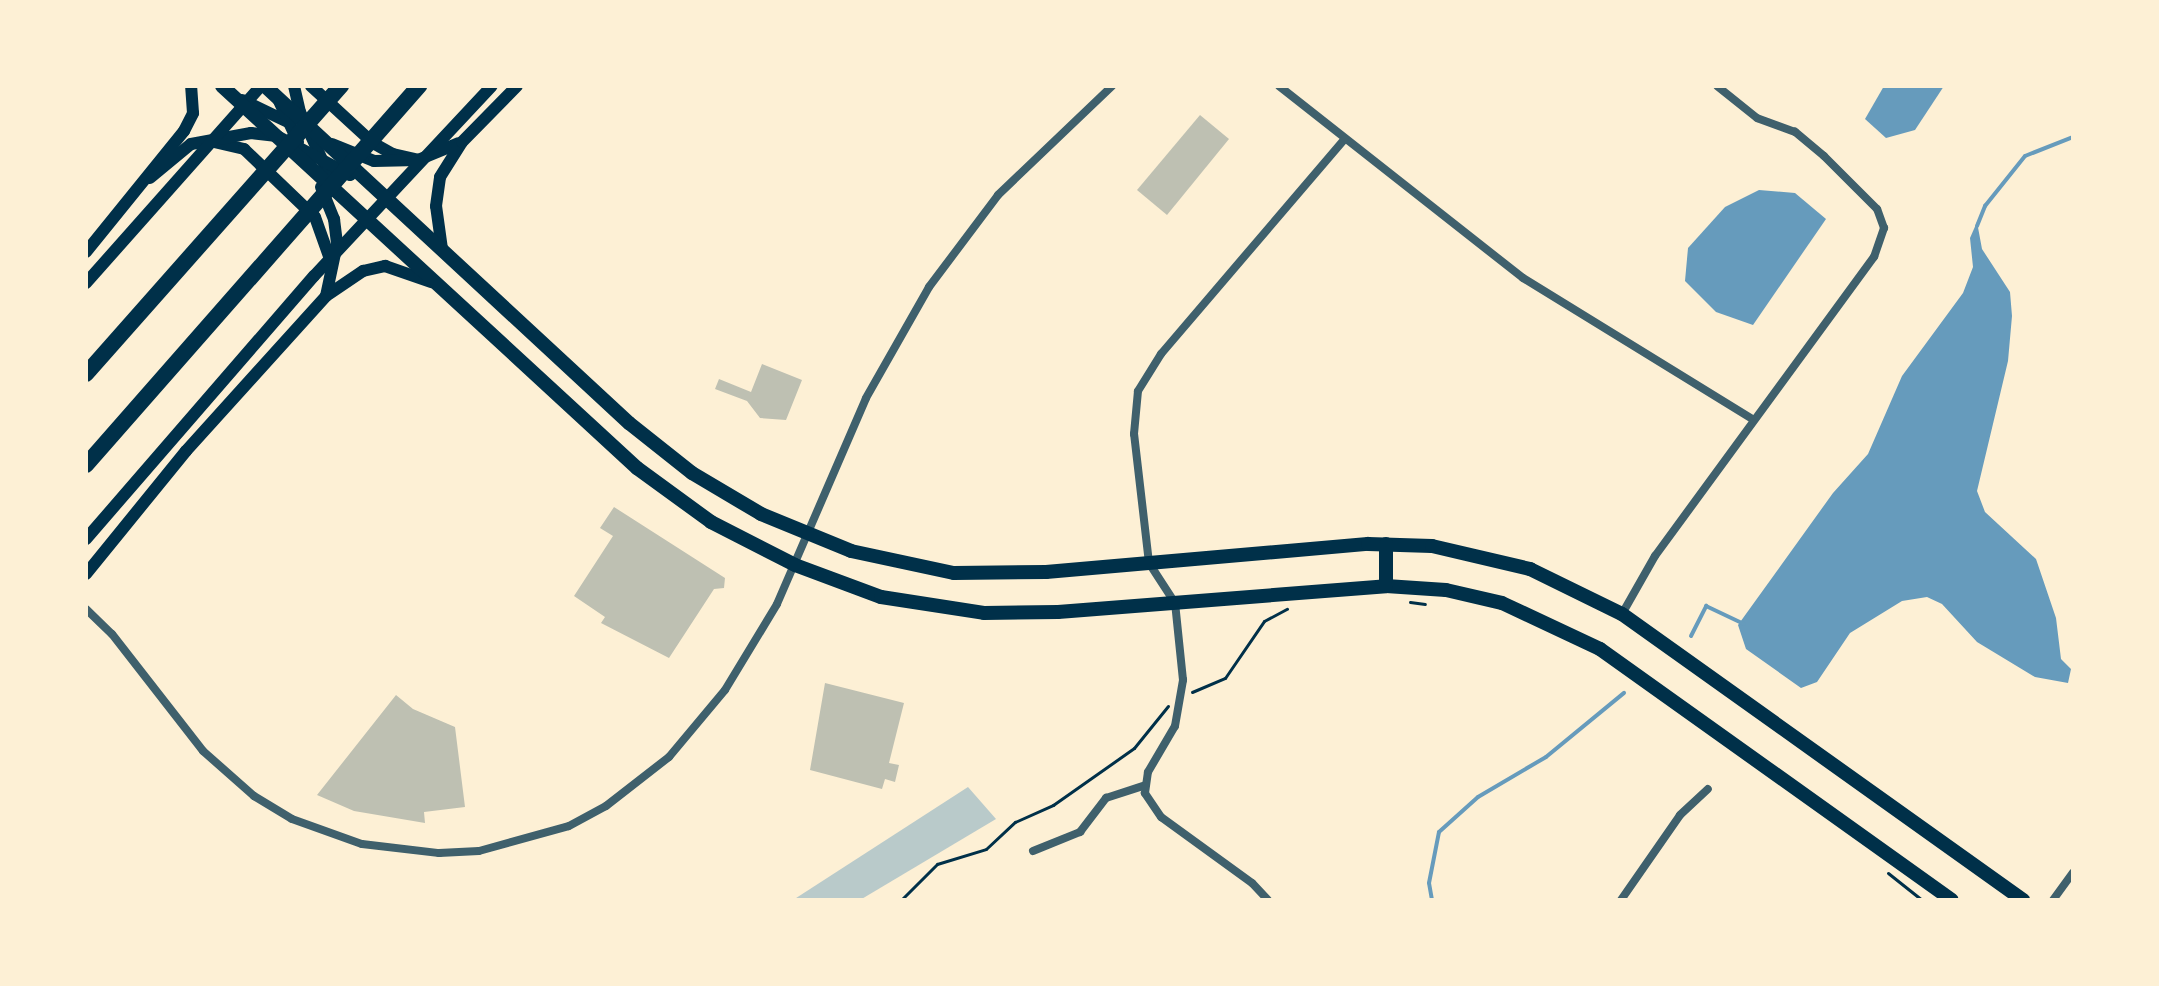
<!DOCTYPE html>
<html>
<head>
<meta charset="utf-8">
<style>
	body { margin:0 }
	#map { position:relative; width:2159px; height:986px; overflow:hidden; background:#fdf0d5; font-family:"Golos Text",sans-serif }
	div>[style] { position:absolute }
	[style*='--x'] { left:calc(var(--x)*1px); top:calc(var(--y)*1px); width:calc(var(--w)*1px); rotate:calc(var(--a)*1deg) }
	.green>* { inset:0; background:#b9caca }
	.water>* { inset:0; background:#669bbc }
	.stream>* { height:4px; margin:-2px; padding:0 2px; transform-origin:2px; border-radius:2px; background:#669bbc }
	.building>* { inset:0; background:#bec0b2 }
	.path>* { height:3px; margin:-1.5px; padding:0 1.5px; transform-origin:1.5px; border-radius:1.5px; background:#003049 }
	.minor>* { height:8px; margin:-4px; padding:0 4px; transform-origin:4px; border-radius:4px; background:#3f606c }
	.secondary>* { height:12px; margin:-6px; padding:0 6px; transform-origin:6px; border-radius:6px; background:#003049 }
	.primary>* { height:14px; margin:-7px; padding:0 7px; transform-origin:7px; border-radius:7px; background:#003049 }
	.motorway>* { height:16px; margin:-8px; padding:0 8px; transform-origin:8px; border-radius:8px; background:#003049 }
	span { translate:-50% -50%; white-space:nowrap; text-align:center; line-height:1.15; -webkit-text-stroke:6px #fdf0d5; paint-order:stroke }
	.frame { position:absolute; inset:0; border:88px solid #fdf0d5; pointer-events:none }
</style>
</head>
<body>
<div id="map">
	<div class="green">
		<i style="clip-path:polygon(968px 787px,996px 819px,860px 900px,793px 900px)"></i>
	</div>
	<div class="water">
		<i style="clip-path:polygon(1884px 86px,1944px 86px,1915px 130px,1886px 138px,1865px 119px)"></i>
		<i style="clip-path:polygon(1759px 190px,1795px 193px,1826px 219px,1753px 325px,1716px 312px,1685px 281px,1688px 248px,1725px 207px)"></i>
		<i style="clip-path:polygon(1977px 222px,1982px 249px,2010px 292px,2012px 316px,2008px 361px,1977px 491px,1985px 512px,2036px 559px,2056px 618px,2061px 659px,2071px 669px,2068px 683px,2035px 677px,1977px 642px,1942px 604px,1927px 597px,1902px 601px,1850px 633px,1817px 682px,1801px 688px,1746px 649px,1738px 625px,1833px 493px,1868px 454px,1902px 376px,1963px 293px,1973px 267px,1970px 238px)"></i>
	</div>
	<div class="stream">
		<i style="--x:1977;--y:226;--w:22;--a:-68"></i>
		<i style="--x:1985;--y:206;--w:64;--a:-51.3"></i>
		<i style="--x:2025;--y:156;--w:52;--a:-21.6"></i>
		<i style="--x:1691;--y:636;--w:34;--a:-63"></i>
		<i style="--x:1706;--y:606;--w:42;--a:25.3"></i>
		<i style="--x:1432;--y:900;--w:17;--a:-100"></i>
		<i style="--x:1429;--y:883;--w:52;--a:-78.9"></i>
		<i style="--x:1439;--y:832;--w:52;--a:-41.9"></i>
		<i style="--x:1478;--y:797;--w:79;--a:-30.5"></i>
		<i style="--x:1546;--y:757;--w:101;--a:-39.4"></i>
	</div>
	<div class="building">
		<i style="clip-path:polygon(1200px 115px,1229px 139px,1167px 215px,1137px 190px)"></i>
		<i style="clip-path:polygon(762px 364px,802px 380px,786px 420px,760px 418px,747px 401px,715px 389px,719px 379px,751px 392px)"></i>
		<i style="clip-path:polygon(614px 507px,725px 578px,724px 588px,714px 589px,669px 658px,601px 623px,605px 617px,574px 596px,613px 536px,600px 528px)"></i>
		<i style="clip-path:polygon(825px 683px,904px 703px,889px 763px,899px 765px,895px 782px,885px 779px,882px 789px,810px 770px)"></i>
		<i style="clip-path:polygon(396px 695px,413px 709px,455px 727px,465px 807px,424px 812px,425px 823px,354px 811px,317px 795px)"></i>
	</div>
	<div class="path">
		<i style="--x:1410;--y:602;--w:15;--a:8"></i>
		<i style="--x:1192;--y:692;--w:36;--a:-23"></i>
		<i style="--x:1225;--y:678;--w:69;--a:-55.6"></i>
		<i style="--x:1264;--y:621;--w:26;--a:-28"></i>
		<i style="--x:1888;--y:873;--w:43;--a:38.5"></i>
		<i style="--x:901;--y:900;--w:51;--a:-45"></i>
		<i style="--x:937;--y:864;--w:51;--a:-17"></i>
		<i style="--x:986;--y:849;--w:40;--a:-43"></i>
		<i style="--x:1015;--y:822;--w:42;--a:-24.1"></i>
		<i style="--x:1053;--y:805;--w:99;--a:-35.1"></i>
		<i style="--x:1134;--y:748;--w:54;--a:-51"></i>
	</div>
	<div class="minor">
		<i style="--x:1279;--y:86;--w:310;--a:38.2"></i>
		<i style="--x:1523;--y:278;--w:269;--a:31.6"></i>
		<i style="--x:86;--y:609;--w:36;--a:44"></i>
		<i style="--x:112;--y:634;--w:148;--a:52.1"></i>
		<i style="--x:203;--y:751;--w:68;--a:41.4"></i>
		<i style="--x:254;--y:796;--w:44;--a:31.2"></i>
		<i style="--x:292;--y:819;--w:74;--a:19.7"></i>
		<i style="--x:362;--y:844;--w:78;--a:6.7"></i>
		<i style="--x:439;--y:853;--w:40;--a:-2.9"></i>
		<i style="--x:479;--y:851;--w:93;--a:-15.5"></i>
		<i style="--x:569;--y:826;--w:42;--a:-28.4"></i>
		<i style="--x:606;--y:806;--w:80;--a:-37.9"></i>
		<i style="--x:669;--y:757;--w:87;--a:-50.1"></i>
		<i style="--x:725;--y:690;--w:100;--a:-58.8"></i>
		<i style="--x:777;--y:604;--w:224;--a:-66.6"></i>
		<i style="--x:866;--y:398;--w:128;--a:-60.4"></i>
		<i style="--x:929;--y:287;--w:115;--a:-53.1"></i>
		<i style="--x:998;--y:195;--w:158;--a:-43.7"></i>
		<i style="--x:1622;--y:614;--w:67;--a:-60.4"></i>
		<i style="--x:1655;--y:556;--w:371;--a:-53.8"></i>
		<i style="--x:1874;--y:257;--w:31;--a:-71"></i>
		<i style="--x:1884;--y:228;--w:20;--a:-110"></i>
		<i style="--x:1877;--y:209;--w:75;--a:-135"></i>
		<i style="--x:1824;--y:156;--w:38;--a:-140"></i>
		<i style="--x:1795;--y:132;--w:40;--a:-159.8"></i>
		<i style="--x:1757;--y:118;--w:51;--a:-141.3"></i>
		<i style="--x:1033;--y:851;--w:51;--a:-22"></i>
		<i style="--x:1080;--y:832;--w:43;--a:-52.6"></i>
		<i style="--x:1106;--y:798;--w:40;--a:-18"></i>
		<i style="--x:1268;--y:900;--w:23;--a:-133"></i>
		<i style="--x:1252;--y:883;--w:112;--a:-144"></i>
		<i style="--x:1161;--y:817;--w:29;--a:-124"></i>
		<i style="--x:1145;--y:793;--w:21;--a:-82"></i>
		<i style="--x:1148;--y:772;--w:53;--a:-59.6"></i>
		<i style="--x:1175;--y:726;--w:47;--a:-80.1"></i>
		<i style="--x:1183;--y:680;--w:77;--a:-95.9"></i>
		<i style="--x:1175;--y:603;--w:48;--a:-123"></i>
		<i style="--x:1149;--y:563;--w:130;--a:-96.6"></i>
		<i style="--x:1134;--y:434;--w:43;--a:-84.7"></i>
		<i style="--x:1138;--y:391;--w:44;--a:-58.1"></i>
		<i style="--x:1161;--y:354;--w:282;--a:-49.5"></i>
		<i style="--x:1621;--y:900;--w:103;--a:-55.2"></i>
		<i style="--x:1680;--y:815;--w:38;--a:-43"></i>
		<i style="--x:2053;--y:900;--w:34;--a:-54"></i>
	</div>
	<div class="secondary">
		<i style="--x:294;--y:86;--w:27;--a:77"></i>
		<i style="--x:300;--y:112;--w:86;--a:65.2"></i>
		<i style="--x:311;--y:86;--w:84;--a:42.6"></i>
		<i style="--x:373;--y:143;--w:23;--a:29"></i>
		<i style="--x:393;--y:154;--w:26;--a:13"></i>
		<i style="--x:418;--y:160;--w:44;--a:-22.5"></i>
		<i style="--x:242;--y:100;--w:53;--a:25.6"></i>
		<i style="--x:279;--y:101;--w:45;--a:65.1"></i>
		<i style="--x:214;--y:142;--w:31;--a:13"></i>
		<i style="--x:244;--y:149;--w:98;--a:43.8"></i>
		<i style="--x:315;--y:217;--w:48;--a:70.4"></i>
		<i style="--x:332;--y:144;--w:45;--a:22"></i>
		<i style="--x:374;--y:161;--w:44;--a:-1.3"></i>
		<i style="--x:150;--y:178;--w:53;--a:-39.7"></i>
		<i style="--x:191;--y:144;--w:61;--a:-10.4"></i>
		<i style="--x:251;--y:133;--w:26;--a:7"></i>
		<i style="--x:277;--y:136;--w:83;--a:28.1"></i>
		<i style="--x:321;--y:187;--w:35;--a:68"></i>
		<i style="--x:334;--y:219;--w:25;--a:83"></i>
		<i style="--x:337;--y:244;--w:53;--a:101.9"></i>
		<i style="--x:442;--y:249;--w:43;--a:-97.9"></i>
		<i style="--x:436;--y:206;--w:29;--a:-82"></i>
		<i style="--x:440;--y:177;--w:41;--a:-57.8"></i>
		<i style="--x:462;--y:142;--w:78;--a:-45.5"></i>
		<i style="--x:86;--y:252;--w:156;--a:-51"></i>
		<i style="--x:184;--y:131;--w:20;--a:-63"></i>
		<i style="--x:193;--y:113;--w:27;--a:-94"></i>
		<i style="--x:86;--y:283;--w:264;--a:-48.4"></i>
		<i style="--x:86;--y:539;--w:348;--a:-49.1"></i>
		<i style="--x:314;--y:276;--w:260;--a:-46.9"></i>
		<i style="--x:86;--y:574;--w:159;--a:-50.9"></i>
		<i style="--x:186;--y:451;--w:209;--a:-47.9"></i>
		<i style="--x:326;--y:296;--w:45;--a:-34"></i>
		<i style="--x:363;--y:271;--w:23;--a:-13"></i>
		<i style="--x:385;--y:266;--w:49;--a:19.2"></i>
	</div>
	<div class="primary">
		<i style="--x:222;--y:86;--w:564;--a:42.63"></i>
		<i style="--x:637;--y:468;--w:92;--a:36.1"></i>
		<i style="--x:711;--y:522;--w:94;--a:27.1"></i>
		<i style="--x:795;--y:565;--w:92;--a:20.4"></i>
		<i style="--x:881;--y:597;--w:104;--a:8.8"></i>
		<i style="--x:984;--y:613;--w:74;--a:-0.8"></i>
		<i style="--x:1058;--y:612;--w:329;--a:-4.5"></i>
		<i style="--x:1386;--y:586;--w:60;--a:3.8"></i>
		<i style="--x:1446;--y:590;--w:57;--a:13.1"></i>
		<i style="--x:1502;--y:603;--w:108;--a:25.1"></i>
		<i style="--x:1600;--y:649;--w:432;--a:35.5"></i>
		<i style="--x:265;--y:86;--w:496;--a:42.8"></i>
		<i style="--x:629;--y:423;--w:80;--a:38.4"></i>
		<i style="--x:692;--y:473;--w:80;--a:30.7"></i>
		<i style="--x:761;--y:514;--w:97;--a:22.3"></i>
		<i style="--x:851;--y:551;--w:105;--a:12.1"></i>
		<i style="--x:954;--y:573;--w:92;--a:-0.6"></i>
		<i style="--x:1046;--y:572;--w:323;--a:-5"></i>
		<i style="--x:1368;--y:544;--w:64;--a:1.8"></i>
		<i style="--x:1432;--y:546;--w:101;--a:13.2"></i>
		<i style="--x:1530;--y:569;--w:102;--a:26.1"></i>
		<i style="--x:1622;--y:614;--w:493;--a:35.5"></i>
		<i style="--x:1386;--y:586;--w:42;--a:-90"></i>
	</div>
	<div class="motorway">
		<i style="--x:86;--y:374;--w:385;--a:-48.5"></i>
		<i style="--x:86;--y:465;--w:505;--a:-48.7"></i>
	</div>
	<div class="frame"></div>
</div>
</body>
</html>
